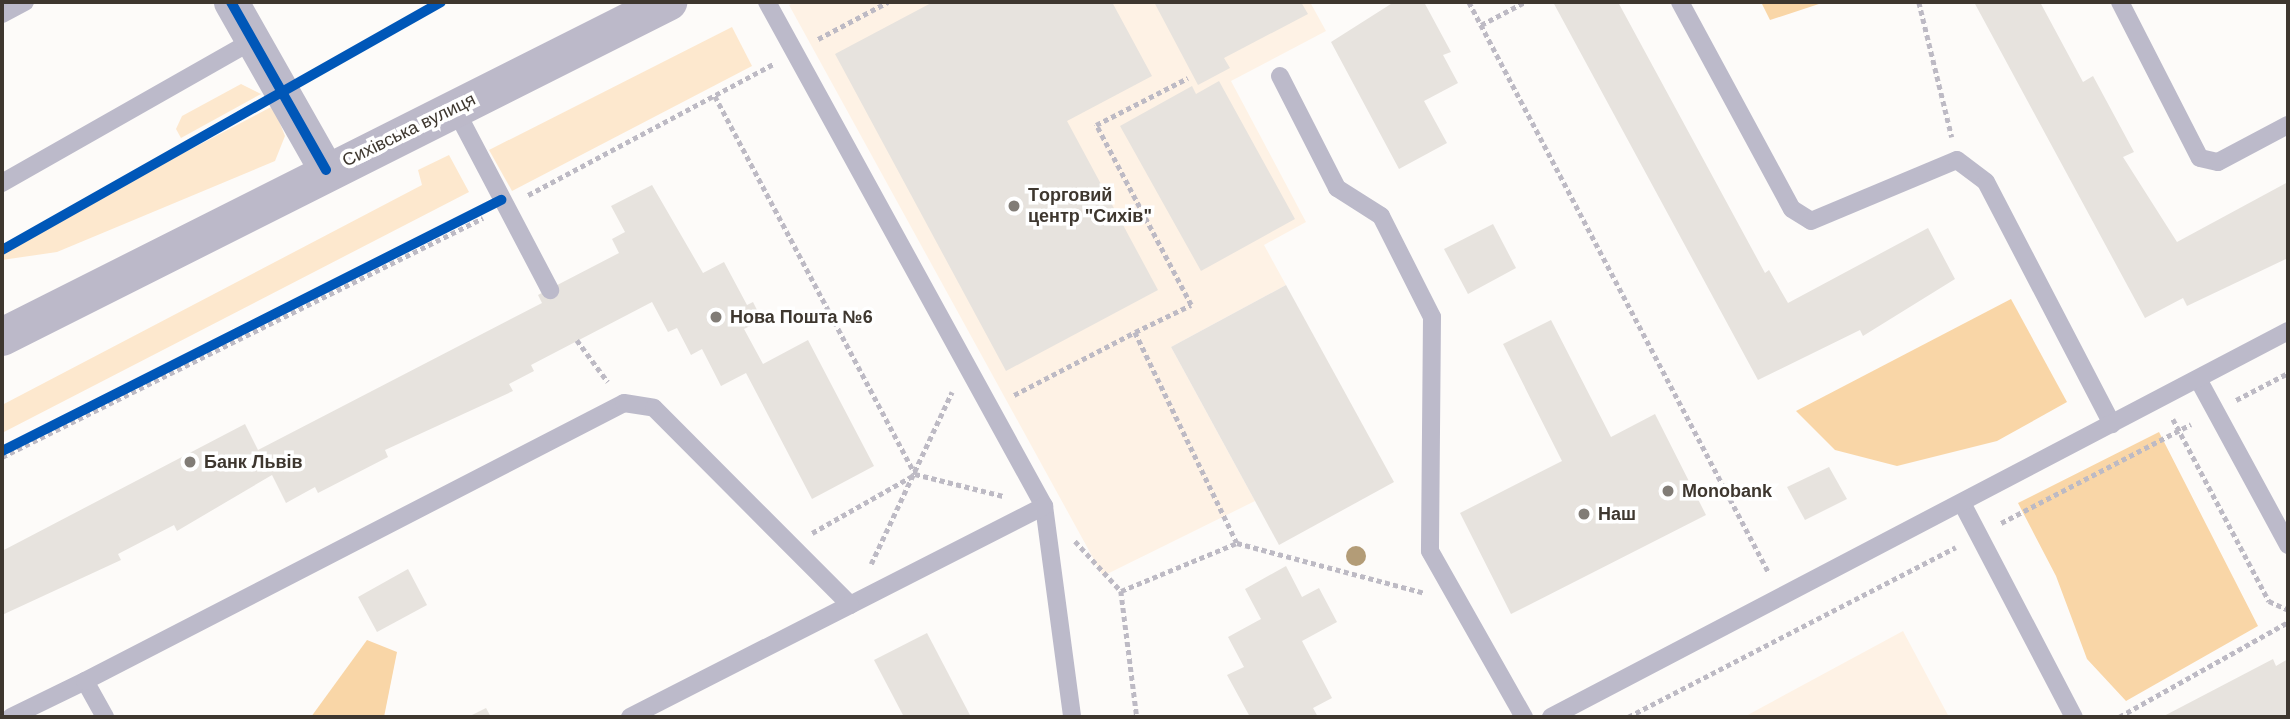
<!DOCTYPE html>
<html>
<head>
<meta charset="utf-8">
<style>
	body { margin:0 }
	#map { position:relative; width:2290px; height:719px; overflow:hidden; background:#fdfbf9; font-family:Helvetica,sans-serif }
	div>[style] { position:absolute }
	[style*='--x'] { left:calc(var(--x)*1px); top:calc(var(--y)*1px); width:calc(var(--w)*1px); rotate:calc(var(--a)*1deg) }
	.built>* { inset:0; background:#fef2e5 }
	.green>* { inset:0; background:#fde8ce }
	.forest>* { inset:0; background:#f9d6a7 }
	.building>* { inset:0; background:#e7e3de }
	.path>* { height:4.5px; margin-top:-2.25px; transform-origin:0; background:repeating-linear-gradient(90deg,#bdbac4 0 5px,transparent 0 8.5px) }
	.service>* { height:18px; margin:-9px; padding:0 9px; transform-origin:9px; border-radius:9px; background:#bcbaca }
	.minor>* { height:35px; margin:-17.5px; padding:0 17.5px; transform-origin:17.5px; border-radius:17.5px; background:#bcbaca }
	.secondary>* { height:38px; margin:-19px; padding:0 19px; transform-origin:19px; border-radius:19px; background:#bcb9c9 }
	.cycleway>* { height:10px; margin:-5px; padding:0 5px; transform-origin:5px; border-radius:5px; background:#0057b8 }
	.trees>* { width:20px; height:20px; margin:-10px; border-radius:50%; background:#b39c77 }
	.dots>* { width:19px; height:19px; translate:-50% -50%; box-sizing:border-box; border:4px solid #fff; border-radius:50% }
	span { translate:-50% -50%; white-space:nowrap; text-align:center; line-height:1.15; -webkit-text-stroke:7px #fff; paint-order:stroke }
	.street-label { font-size:18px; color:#3e372f }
	.poi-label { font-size:18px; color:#3e372f; font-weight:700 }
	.left { translate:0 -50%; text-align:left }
	.frame { position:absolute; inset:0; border:4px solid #3e372f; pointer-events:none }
</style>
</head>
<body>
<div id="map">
	<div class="built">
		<i style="clip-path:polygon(796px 2px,1310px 2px,1326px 31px,1231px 81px,1306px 222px,1264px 245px,1286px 285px,1171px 347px,1255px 501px,1103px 576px,789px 5px)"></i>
		<i style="clip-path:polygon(1903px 631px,1949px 717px,1744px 717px)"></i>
	</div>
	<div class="green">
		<i style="clip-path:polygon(732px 27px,752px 66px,512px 191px,489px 150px)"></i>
		<i style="clip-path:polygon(241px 84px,261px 94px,181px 138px,176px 129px,182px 116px)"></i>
		<i style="clip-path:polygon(273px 106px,285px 136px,275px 161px,57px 252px,2px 260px,2px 248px)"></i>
		<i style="clip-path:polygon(449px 155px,469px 192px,2px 433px,2px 405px,422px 185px,418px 170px)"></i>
	</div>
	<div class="forest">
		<i style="clip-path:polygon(1761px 2px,1825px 2px,1770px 20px)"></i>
		<i style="clip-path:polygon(2011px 299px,2067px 402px,1997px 441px,1897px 466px,1835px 450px,1796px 411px)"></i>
		<i style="clip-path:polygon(2159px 432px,2258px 626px,2126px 701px,2087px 659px,2056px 576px,2018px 503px)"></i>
		<i style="clip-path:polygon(367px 640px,397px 652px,384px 717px,311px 717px)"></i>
	</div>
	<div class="building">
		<i style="clip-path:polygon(933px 2px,1112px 2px,1152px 76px,1067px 121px,1158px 290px,1006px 371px,835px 54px)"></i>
		<i style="clip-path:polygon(1154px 2px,1301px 2px,1308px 14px,1224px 58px,1230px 68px,1198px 85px)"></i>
		<i style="clip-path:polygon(1394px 2px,1424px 2px,1451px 52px,1443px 55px,1458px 83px,1424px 101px,1447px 143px,1399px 169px,1331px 42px)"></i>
		<i style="clip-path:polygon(1553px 2px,1618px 2px,1765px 273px,1769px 270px,1788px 303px,1928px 228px,1955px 279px,1863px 336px,1860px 330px,1758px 380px)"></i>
		<i style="clip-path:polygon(1974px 2px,2040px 2px,2083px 82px,2093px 76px,2134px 152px,2123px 157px,2177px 242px,2288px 182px,2288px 258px,2187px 306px,2183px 298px,2145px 318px)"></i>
		<i style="clip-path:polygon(1219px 81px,1295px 219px,1201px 271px,1120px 126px,1192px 86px,1196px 94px)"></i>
		<i style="clip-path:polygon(652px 185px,703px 273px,724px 262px,747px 305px,753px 302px,762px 320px,744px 329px,763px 364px,808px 340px,874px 466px,812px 499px,746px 373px,721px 386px,702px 349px,691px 355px,677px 328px,668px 332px,652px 302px,531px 365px,534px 371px,509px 384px,513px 391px,385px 450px,388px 457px,318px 493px,315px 487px,286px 503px,272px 475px,177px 531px,174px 525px,118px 554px,121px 560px,2px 615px,2px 551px,245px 424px,258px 450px,542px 303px,538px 295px,619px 253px,612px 239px,625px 232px,611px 206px)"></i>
		<i style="clip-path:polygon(1493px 224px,1516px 268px,1468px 294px,1444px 249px)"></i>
		<i style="clip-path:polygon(1286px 285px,1394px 482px,1279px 545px,1171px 347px)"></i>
		<i style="clip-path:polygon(1551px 320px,1611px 437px,1655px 414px,1706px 515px,1511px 614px,1460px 513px,1562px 461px,1503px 344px)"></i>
		<i style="clip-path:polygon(1829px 467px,1847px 499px,1805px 520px,1787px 487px)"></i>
		<i style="clip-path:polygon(1286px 566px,1302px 597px,1319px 588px,1337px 622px,1302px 641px,1332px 698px,1313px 708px,1318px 717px,1250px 717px,1227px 675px,1244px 667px,1228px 637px,1261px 619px,1245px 589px)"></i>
		<i style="clip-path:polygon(408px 569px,427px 605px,377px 632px,358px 597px)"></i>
		<i style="clip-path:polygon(927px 633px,971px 717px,904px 717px,874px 660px)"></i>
		<i style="clip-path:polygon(2273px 659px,2276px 666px,2288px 659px,2288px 717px,2162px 717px)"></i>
		<i style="clip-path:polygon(486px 708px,491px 717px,468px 717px)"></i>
	</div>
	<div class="path">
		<i style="--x:1469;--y:2;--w:645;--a:62.28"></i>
		<i style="--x:1919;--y:2;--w:139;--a:76.3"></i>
		<i style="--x:1481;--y:25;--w:50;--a:-27.6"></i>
		<i style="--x:818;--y:39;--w:79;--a:-27.9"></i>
		<i style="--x:309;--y:74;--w:150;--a:-28.6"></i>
		<i style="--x:715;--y:96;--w:428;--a:62.1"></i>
		<i style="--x:915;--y:474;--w:91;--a:14"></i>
		<i style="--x:528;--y:195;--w:278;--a:-28.1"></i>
		<i style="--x:2;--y:250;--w:286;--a:-30"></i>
		<i style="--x:1135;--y:332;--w:62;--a:-25.7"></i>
		<i style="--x:1191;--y:305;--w:204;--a:-117.8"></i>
		<i style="--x:1096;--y:125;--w:103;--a:-27.1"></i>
		<i style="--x:577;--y:340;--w:52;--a:53.6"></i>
		<i style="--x:1014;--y:395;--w:136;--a:-27.5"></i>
		<i style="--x:1135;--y:332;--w:234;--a:64.2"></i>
		<i style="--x:2236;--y:400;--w:59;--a:-27.4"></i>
		<i style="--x:2173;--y:419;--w:206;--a:62.2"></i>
		<i style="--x:2269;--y:601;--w:21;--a:25"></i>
		<i style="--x:2;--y:457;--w:537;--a:-26.42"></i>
		<i style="--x:2001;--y:523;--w:214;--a:-27.5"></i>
		<i style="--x:812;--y:533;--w:117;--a:-29.6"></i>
		<i style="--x:1075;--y:541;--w:68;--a:47.4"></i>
		<i style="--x:1121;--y:591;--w:127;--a:82.8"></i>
		<i style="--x:871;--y:564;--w:190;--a:-64.8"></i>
		<i style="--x:1121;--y:591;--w:126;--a:-22.5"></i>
		<i style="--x:1237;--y:543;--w:195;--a:14.9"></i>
		<i style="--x:1628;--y:717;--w:369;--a:-27.4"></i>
		<i style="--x:2119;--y:717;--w:194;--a:-29.3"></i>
	</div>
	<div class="service">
		<i style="--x:767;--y:2;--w:575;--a:61.21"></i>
		<i style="--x:1044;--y:506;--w:213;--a:82.4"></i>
		<i style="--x:1680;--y:2;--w:235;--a:61.6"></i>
		<i style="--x:1792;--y:209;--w:22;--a:32"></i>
		<i style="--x:1811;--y:221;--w:158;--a:-22.7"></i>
		<i style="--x:1957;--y:160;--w:36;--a:37"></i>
		<i style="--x:1986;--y:182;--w:273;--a:62.5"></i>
		<i style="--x:2120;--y:2;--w:175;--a:62.9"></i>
		<i style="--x:2200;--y:158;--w:18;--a:13"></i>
		<i style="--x:2218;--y:162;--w:79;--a:-27.9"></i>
		<i style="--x:2;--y:14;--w:26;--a:-28"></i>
		<i style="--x:1280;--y:76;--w:126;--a:63"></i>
		<i style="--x:1337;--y:188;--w:52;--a:32.5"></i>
		<i style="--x:1381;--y:216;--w:113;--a:63.2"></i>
		<i style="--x:1432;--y:317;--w:234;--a:90.5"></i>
		<i style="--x:1430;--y:551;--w:191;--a:60.5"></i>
		<i style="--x:454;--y:107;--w:207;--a:62.3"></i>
		<i style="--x:2;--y:183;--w:288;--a:-29.6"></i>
		<i style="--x:2198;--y:379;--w:189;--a:61.5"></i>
		<i style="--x:1963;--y:505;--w:239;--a:62.4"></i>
		<i style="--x:11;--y:717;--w:82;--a:-25.9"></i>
		<i style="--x:105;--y:717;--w:41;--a:-119.1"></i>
		<i style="--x:85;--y:681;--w:606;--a:-27.28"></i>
		<i style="--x:624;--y:403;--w:30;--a:9"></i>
		<i style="--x:654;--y:408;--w:278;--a:45.1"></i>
		<i style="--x:850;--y:605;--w:218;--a:-27"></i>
		<i style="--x:630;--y:717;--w:247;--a:-27"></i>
		<i style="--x:1551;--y:717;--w:832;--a:-27.64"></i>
	</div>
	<div class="minor">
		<i style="--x:231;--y:2;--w:193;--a:60.5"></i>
	</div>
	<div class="secondary">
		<i style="--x:2;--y:337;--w:746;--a:-26.7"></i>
	</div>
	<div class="cycleway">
		<i style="--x:231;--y:2;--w:193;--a:60.5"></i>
		<i style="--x:2;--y:250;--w:504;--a:-29.46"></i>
		<i style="--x:2;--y:451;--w:559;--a:-26.7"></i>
	</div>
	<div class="trees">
		<i style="left:1356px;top:556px"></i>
	</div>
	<div class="dots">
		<i style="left:1014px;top:206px;background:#817c76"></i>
		<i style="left:716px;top:317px;background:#817c76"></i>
		<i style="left:190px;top:462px;background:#817c76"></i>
		<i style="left:1668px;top:491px;background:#817c76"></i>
		<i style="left:1584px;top:514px;background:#817c76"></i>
	</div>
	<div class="street-label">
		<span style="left:409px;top:130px;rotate:-26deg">Сихівська вулиця</span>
	</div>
	<div class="poi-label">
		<span class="left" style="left:1028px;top:206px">Tорговий<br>центр "Сихів"</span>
		<span class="left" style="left:730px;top:317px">Нова Пошта №6</span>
		<span class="left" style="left:204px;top:462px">Банк Львів</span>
		<span class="left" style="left:1682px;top:491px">Monobank</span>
		<span class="left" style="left:1598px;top:514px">Наш</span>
	</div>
	<div class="frame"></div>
</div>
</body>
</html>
